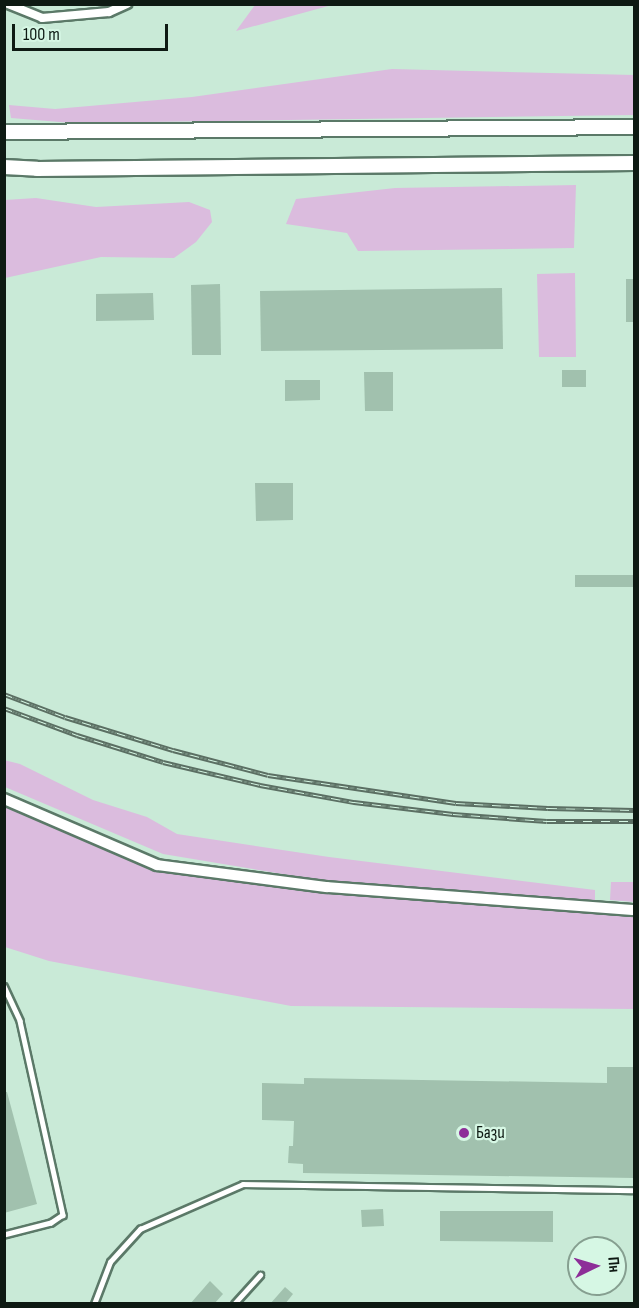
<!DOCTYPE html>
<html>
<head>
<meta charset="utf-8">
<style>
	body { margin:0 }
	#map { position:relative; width:639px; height:1308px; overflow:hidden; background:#c9ead7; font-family:"Sofia Sans Condensed",sans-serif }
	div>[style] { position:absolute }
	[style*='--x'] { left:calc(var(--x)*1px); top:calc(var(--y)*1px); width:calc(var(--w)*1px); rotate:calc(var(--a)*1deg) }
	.green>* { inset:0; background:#dbbcde }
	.building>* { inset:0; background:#a1c1ae }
	.roads { filter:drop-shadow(2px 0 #5b7968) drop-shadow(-2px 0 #5b7968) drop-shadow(0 2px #5b7968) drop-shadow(0 -2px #5b7968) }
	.service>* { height:4.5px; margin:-2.25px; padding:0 2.25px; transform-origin:2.25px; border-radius:2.25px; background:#fff }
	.minor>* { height:8px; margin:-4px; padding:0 4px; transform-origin:4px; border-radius:4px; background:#fff }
	.tertiary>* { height:10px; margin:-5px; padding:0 5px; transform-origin:5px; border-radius:5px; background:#fff }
	.primary>* { height:14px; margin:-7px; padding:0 7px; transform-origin:7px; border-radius:7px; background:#fff }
	.rail>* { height:5px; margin-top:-2.5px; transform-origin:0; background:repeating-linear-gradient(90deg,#d6f7e4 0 9px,#5b6f63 0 18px); box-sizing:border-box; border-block:2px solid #5b6f63 }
	.dots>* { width:16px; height:16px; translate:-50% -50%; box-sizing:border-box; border:3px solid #d6f7e4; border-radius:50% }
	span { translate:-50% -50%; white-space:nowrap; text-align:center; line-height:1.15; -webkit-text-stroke:4.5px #d6f7e4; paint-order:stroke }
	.poi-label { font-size:18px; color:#0e1a13 }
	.left { translate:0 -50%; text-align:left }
	.frame { position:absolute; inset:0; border:6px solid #0e1a13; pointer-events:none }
	.north { position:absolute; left:567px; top:1236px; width:60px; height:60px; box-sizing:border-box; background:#d6f7e4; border:2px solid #869f90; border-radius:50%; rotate:85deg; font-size:16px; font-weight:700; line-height:24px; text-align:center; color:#0e1a13 }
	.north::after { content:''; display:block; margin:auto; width:21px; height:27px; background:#8d2e98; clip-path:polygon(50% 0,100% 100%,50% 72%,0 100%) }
	.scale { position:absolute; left:12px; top:24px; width:156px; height:27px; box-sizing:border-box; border:3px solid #0e1a13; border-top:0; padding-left:8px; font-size:18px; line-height:21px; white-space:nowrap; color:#0e1a13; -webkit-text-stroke:4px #d6f7e4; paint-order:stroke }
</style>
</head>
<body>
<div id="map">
	<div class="green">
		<i style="clip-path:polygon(255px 5px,255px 4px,332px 5px,236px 31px)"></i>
		<i style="clip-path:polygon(392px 69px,634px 75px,634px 115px,72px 123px,11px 118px,9px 105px,55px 109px,192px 97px)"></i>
		<i style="clip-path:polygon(576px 185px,574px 248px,358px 251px,347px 233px,286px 224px,296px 199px,395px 188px)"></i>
		<i style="clip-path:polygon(36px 198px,96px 207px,189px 202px,210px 210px,212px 222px,196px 242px,174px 258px,101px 257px,5px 278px,5px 200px)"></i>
		<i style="clip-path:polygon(575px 273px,576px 357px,539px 357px,537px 274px)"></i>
		<i style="clip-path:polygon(4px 760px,20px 764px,93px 800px,147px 817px,177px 834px,329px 857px,595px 890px,595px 902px,330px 882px,163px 854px,5px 787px)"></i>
		<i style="clip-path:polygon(5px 807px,156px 872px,327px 890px,634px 916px,634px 1009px,291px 1006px,49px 961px,5px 947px)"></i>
		<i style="clip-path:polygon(611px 882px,634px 882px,634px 902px,610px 900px)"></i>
	</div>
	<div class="building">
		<i style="clip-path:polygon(626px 279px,634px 279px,634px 322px,626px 322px)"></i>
		<i style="clip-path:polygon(220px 284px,221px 355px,192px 355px,191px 285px)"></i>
		<i style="clip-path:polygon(502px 288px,503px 349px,261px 351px,260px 291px)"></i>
		<i style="clip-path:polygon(153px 293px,154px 320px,96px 321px,96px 294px)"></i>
		<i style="clip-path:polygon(562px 370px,586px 370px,586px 387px,562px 387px)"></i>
		<i style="clip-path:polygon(364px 372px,393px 372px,393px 411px,365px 411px)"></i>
		<i style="clip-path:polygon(285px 380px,320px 380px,320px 400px,285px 401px)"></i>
		<i style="clip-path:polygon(255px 483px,293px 483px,293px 520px,256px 521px)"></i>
		<i style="clip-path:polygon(575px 575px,634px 575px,634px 587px,575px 587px)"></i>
		<i style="clip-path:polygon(607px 1067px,634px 1067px,634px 1178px,303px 1173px,303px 1164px,288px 1163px,289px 1146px,293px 1146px,294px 1121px,262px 1120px,262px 1083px,304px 1084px,304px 1078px,607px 1083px)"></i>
		<i style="clip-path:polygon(4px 1092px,7px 1092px,37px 1204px,4px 1213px)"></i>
		<i style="clip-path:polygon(383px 1209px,384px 1226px,362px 1227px,361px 1210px)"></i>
		<i style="clip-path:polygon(440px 1211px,553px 1211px,553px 1242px,440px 1241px)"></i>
		<i style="clip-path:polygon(210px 1281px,223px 1294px,214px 1304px,190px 1304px)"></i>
		<i style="clip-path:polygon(285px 1287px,293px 1294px,285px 1304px,270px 1304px)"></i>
	</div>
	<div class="roads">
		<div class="service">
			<i style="--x:4;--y:986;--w:38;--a:65"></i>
			<i style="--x:20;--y:1021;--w:199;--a:77.5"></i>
			<i style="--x:63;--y:1215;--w:14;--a:146"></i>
			<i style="--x:51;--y:1223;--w:49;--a:165.7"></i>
			<i style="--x:94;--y:1304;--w:45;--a:-69.1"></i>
			<i style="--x:110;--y:1262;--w:45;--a:-47.7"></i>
			<i style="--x:140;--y:1229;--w:112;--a:-23.6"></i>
			<i style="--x:243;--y:1184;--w:389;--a:0.9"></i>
			<i style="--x:234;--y:1304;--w:39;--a:-48"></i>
		</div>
		<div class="minor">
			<i style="--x:8;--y:4;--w:37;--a:22"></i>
			<i style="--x:42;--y:18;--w:67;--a:-5.1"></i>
			<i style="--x:109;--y:12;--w:20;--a:-24"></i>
		</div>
		<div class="tertiary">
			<i style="--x:4;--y:799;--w:167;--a:23.3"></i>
			<i style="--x:157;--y:865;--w:171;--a:7.4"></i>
			<i style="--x:327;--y:887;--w:308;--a:4.3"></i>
		</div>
		<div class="primary">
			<i style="--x:4;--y:132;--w:630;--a:-0.45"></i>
			<i style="--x:4;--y:167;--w:33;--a:3"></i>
			<i style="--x:37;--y:169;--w:597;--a:-0.58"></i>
		</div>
	</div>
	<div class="rail">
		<i style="--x:4;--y:694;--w:65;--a:20.7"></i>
		<i style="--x:65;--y:717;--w:113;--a:17"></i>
		<i style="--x:173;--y:750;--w:98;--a:14.7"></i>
		<i style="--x:268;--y:775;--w:190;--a:8.5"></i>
		<i style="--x:456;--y:803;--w:92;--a:3.1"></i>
		<i style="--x:548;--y:808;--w:86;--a:1.3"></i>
		<i style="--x:4;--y:708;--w:78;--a:20.3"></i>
		<i style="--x:77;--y:735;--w:90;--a:17.4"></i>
		<i style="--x:163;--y:762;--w:100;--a:13.3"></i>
		<i style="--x:260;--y:785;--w:96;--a:10.3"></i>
		<i style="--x:354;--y:802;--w:100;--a:6.9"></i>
		<i style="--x:453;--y:814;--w:94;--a:4.3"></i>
		<i style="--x:547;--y:821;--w:87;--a:0"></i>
	</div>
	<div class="dots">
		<i style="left:464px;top:1133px;background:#8d2e98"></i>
	</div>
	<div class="poi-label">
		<span class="left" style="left:476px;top:1133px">Бази</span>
	</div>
	<div class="frame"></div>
	<div class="north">Пн</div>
	<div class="scale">100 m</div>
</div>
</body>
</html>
